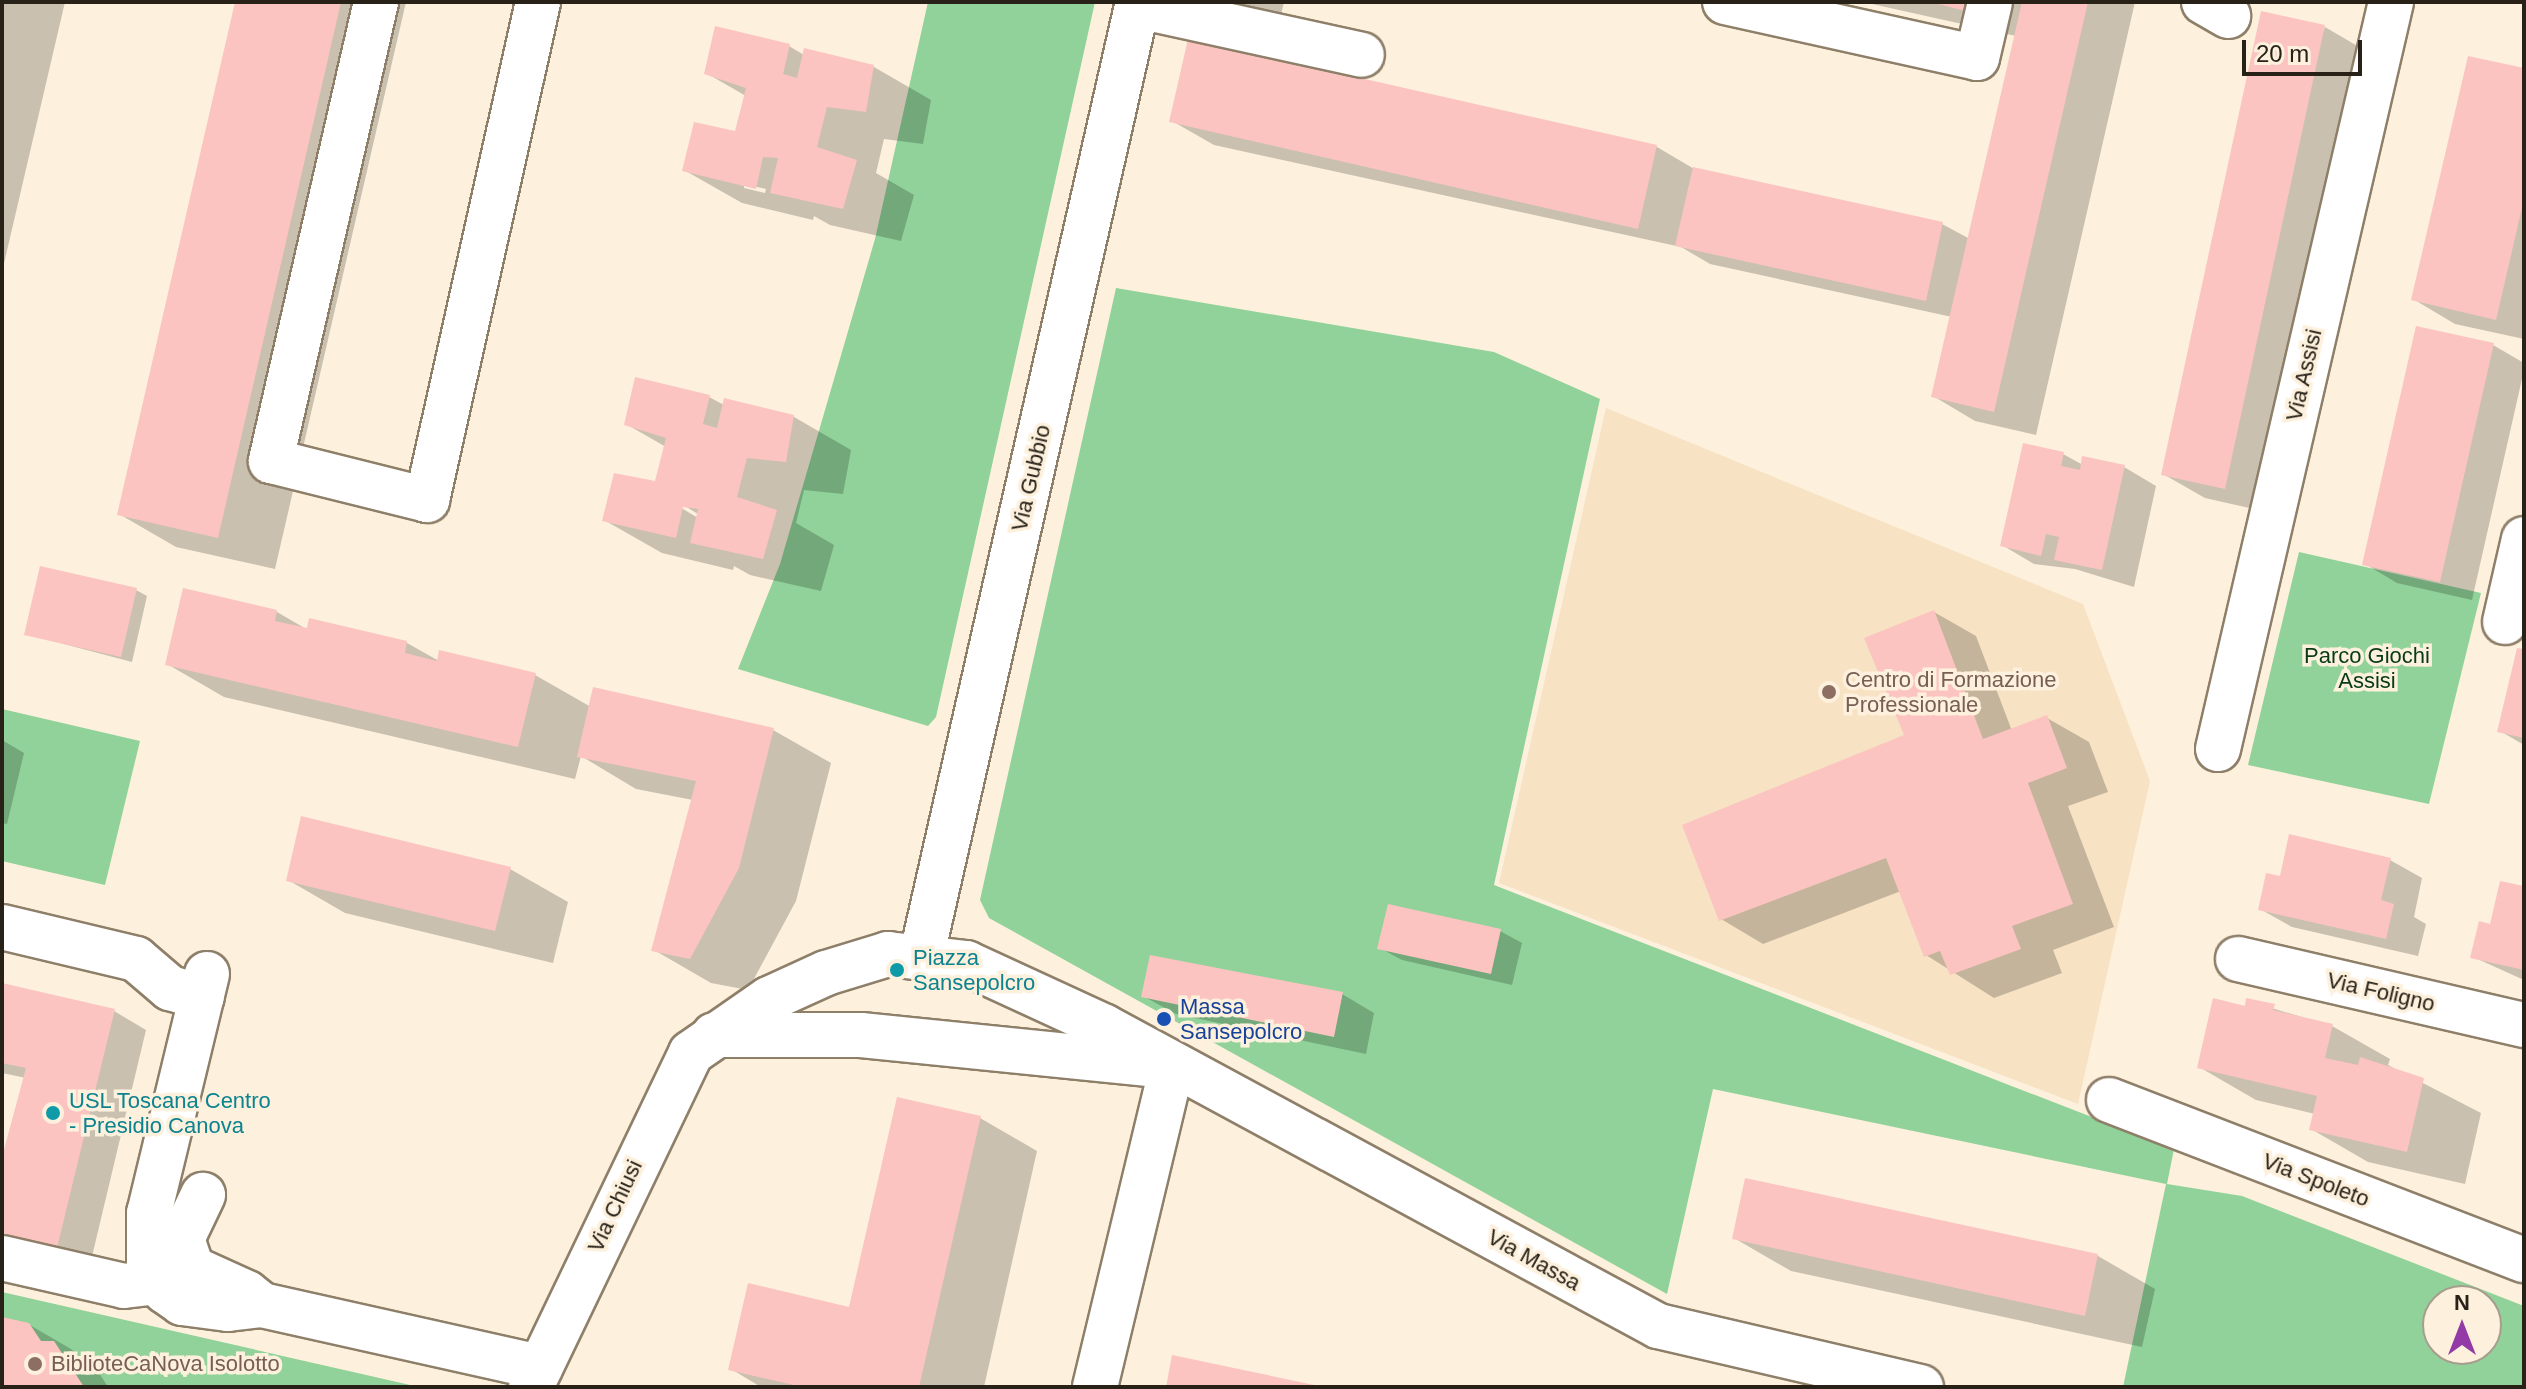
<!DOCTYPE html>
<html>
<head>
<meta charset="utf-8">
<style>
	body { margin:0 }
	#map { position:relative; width:2526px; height:1389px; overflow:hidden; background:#fdf0dc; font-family:Arial,sans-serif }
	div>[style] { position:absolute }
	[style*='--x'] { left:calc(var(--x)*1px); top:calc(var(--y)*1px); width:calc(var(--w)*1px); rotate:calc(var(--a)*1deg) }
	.built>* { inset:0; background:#f7e2c3 }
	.green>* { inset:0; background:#90d299 }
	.shadow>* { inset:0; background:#0003 }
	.building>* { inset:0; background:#fcc4c0 }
	.roads { filter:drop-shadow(2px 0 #8e7f69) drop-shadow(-2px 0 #8e7f69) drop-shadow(0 2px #8e7f69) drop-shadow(0 -2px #8e7f69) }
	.minor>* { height:44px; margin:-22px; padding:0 22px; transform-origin:22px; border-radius:22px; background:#fff }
	.dots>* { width:22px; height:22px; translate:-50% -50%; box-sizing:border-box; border:4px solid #fdf0dc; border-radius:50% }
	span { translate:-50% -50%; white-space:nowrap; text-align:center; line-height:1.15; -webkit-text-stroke:7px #fdf0dc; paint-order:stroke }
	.street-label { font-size:22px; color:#272118 }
	.park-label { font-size:22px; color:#063b16 }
	.education-label { font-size:22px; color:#785e54 }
	.left { translate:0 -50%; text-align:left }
	.culture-label { font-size:22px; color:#0d838f }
	.transit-label { font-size:22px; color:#164399 }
	.frame { position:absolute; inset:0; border:4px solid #272118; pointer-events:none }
	.north { position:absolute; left:2422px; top:1285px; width:80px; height:80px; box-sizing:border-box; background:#fdf0dc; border:2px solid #a79d8e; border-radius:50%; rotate:0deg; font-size:22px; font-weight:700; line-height:32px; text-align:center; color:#272118 }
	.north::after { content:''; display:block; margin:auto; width:28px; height:36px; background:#933aa6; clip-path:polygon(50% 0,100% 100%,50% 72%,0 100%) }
	.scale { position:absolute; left:2242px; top:40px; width:120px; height:36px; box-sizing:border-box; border:4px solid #272118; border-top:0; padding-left:10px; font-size:24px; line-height:28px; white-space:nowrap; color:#272118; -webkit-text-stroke:6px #fdf0dc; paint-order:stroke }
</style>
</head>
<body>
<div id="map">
	<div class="built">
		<i style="clip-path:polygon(1606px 408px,2083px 604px,2150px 781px,2078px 1104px,1499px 883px)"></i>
	</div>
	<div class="green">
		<i style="clip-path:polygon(928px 2px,1095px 2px,936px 717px,928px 726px,738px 669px,780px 564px,875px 239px)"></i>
		<i style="clip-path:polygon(evenodd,1116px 288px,1494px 352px,1600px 399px,1494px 885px,2174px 1149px,2167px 1184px,2242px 1196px,2524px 1306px,2524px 1387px,2123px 1387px,2166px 1184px,1713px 1089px,1667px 1294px,989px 918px,980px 900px,1116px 288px,2438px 1301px,2486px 1301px,2486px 1349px,2438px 1349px,2438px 1301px)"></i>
		<i style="clip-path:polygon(2299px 552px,2481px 593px,2429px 804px,2248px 765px)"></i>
		<i style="clip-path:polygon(2px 709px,140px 741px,105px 885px,2px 861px)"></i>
		<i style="clip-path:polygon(2px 1292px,419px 1387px,2px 1387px)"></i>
	</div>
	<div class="shadow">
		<i style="clip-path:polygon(2px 2px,65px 2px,2px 272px)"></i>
		<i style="clip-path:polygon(237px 2px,406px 2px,275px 569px,176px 547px,119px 514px)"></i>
		<i style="clip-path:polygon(1216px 2px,1284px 2px,1280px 19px)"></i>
		<i style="clip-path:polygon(1863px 2px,2135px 2px,2036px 435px,1975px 421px,1933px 396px,1952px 317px,1710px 264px,1681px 247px,1214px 145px,1172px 121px,1190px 41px,1657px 147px,1696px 170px,1942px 224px,1970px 239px,2016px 36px)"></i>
		<i style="clip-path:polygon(2325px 27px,2366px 51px,2267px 512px,2205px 498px,2163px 474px)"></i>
		<i style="clip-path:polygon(evenodd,789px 46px,804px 55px,874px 67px,931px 100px,923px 144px,884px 139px,876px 173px,914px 195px,901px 241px,830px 225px,814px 216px,813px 220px,742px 203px,684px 170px,737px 133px,746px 96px,706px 73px,789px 46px,744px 184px,766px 189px,765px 193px,744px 188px,744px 184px)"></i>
		<i style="clip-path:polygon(2524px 70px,2524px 339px,2455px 324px,2413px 299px)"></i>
		<i style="clip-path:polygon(2493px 345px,2524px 363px,2524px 370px,2472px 600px,2397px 583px,2365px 564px)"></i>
		<i style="clip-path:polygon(evenodd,709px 397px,724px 405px,725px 401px,794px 417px,851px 450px,843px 494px,804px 490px,796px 523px,834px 545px,821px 591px,750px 575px,734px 566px,733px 570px,662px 553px,604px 520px,657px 484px,666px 447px,626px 424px,709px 397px,680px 503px,698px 514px,698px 518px,678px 506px,680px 503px)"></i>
		<i style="clip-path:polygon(2063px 454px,2083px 465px,2124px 467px,2156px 486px,2134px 587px,2075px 569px,2034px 564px,2002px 545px)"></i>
		<i style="clip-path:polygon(136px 590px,147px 596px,132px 662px,26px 634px)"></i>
		<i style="clip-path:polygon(184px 590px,277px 612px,308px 630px,311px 620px,407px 643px,439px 661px,535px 675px,591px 707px,773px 730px,831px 763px,796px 901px,748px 990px,711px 983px,654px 950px,693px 800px,636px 789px,581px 756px,575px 779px,224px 697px,167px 664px)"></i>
		<i style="clip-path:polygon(1934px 612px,1976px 636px,2012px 731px,2047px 718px,2089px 742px,2108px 792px,2068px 806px,2114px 927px,2053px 950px,2062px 973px,1994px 998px,1926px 955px,1901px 891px,1763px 944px,1721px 919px,1907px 736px)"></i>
		<i style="clip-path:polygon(2524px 652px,2524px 745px,2500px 731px)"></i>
		<i style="clip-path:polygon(2px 740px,24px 753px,7px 824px,2px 823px)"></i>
		<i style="clip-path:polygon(2390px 860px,2422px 878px,2414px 917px,2426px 924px,2418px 956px,2292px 927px,2260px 909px,2281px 878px)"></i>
		<i style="clip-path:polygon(510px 869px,568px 902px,553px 963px,345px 913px,288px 880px)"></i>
		<i style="clip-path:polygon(2524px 888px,2524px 980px,2473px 957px)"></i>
		<i style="clip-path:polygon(1500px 931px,1522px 943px,1512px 985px,1402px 960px,1380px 948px)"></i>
		<i style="clip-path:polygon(2px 985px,114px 1011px,146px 1030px,89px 1269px,2px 1247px,2px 1159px,26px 1078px,2px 1073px)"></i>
		<i style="clip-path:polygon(1342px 994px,1374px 1013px,1366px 1054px,1176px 1014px,1143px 996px)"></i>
		<i style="clip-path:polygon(2248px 1001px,2332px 1026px,2390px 1059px,2388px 1065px,2481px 1113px,2465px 1184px,2368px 1162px,2311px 1129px,2315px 1114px,2256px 1100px,2199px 1067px)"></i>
		<i style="clip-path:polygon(980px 1118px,1037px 1151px,984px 1387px,761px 1387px,731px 1369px,851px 1309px)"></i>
		<i style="clip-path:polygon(1747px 1180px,2098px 1256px,2155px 1289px,2142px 1347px,1791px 1271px,1734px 1238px)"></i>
		<i style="clip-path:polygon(2px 1319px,28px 1324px,71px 1349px,96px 1368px,108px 1387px,2px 1387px)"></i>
	</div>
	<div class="building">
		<i style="clip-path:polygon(235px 2px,341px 2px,218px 538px,117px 515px)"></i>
		<i style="clip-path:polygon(1930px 2px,1989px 2px,1986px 16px)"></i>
		<i style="clip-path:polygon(2022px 2px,2088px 2px,1994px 412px,1931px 397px)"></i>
		<i style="clip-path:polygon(2261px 11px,2325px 25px,2225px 489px,2161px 475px)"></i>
		<i style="clip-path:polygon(715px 26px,790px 44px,783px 74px,797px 78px,804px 48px,874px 65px,866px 112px,827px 107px,817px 147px,857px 160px,843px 209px,770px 193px,778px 158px,763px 157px,756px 189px,682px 171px,694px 122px,735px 131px,746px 88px,704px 74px)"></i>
		<i style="clip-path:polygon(1188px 39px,1657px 145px,1638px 229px,1169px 122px)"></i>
		<i style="clip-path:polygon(2468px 56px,2524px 68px,2524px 199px,2496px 320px,2411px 300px)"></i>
		<i style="clip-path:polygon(1693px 167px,1943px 222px,1926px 301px,1675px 246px)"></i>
		<i style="clip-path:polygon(2416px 326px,2494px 343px,2440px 582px,2362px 565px)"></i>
		<i style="clip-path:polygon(635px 377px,710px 395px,703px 424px,717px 428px,724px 398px,794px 415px,786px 462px,747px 458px,737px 497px,777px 510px,763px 559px,690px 543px,698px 509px,683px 507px,676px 538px,602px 521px,614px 473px,655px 481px,666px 438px,624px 425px)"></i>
		<i style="clip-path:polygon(2023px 443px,2064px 452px,2061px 466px,2080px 470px,2082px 456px,2125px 465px,2102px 570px,2054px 560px,2059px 537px,2046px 534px,2041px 556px,2000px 546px)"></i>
		<i style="clip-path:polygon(40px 566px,137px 588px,121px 657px,24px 635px)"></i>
		<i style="clip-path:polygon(183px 588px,277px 610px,275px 621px,307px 628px,309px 618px,407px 641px,405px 653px,437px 661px,439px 650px,536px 673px,518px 747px,165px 665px)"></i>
		<i style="clip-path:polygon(1934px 610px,1983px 739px,2047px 715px,2067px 768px,2028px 783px,2073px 904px,2012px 926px,2021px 949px,1950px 975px,1940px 951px,1924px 957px,1886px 858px,1719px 921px,1682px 825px,1904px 735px,1864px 638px)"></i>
		<i style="clip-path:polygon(2517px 648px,2524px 649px,2524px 738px,2497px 732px)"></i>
		<i style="clip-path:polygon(593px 687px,774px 728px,739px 868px,690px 959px,651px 951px,696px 781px,577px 757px)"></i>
		<i style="clip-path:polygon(301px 816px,511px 867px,495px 931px,286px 881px)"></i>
		<i style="clip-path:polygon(2289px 834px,2391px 858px,2381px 900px,2394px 904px,2386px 939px,2258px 910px,2266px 873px,2280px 876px)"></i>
		<i style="clip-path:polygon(2500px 881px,2524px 886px,2524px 970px,2470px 958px,2479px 921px,2490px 924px)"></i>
		<i style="clip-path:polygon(1388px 904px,1501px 929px,1491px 974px,1377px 949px)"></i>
		<i style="clip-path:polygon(1150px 955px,1343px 992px,1334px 1037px,1141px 997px)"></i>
		<i style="clip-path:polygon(2px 983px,115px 1009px,56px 1252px,2px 1238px,2px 1157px,26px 1068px,2px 1063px)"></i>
		<i style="clip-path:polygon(2213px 998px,2245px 1006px,2246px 998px,2275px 1004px,2273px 1010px,2333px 1024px,2325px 1058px,2358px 1065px,2360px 1057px,2424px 1078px,2407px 1152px,2309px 1130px,2317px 1096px,2197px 1068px)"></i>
		<i style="clip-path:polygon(897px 1097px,981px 1116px,919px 1387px,803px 1387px,728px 1370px,748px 1283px,849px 1307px)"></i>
		<i style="clip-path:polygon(1745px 1178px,2098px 1254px,2085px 1316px,1732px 1239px)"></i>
		<i style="clip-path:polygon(2px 1317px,29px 1323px,41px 1341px,54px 1341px,84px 1387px,2px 1387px)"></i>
		<i style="clip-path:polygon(1172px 1355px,1319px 1386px,1319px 1387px,1166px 1387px)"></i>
	</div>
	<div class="roads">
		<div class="minor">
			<i style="--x:376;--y:2;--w:471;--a:102.9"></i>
			<i style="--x:271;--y:461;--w:161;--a:14"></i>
			<i style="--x:427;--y:500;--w:510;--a:-77.43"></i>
			<i style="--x:1725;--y:2;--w:258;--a:12.5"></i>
			<i style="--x:1977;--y:58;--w:57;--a:-76.9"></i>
			<i style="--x:2204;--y:2;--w:28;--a:30"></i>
			<i style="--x:1138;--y:6;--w:229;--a:12.3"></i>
			<i style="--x:2505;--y:622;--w:85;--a:-77.1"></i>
			<i style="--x:2218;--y:749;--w:767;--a:-76.96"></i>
			<i style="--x:2;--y:927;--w:138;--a:13.4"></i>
			<i style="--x:136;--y:959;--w:45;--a:40.5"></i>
			<i style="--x:170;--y:988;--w:33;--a:16"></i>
			<i style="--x:922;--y:954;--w:976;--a:-77.22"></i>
			<i style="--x:2238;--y:959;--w:294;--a:13"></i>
			<i style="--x:207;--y:974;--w:246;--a:103.6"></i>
			<i style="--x:149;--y:1213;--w:54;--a:90"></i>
			<i style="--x:149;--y:1267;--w:29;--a:56"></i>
			<i style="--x:165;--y:1291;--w:21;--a:35"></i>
			<i style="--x:182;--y:1303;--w:46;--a:7.4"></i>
			<i style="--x:228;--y:1309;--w:34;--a:-7"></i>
			<i style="--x:714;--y:1035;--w:147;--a:0"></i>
			<i style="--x:861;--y:1035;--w:299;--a:5.8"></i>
			<i style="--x:2109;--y:1100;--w:445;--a:21.1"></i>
			<i style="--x:2;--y:1258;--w:125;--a:12.9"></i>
			<i style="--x:124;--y:1286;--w:32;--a:-7"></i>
			<i style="--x:156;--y:1282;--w:39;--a:-21"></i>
			<i style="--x:192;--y:1268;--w:60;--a:24.4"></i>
			<i style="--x:247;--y:1293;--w:19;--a:39"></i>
			<i style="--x:262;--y:1305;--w:285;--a:12.6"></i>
			<i style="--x:192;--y:1268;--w:31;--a:-109"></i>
			<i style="--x:182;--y:1239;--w:49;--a:-64.5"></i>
			<i style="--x:531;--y:1387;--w:370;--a:-64.4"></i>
			<i style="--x:691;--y:1053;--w:95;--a:-34.7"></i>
			<i style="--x:769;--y:999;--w:63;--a:-24.5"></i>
			<i style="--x:826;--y:973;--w:65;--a:-17"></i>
			<i style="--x:888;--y:954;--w:79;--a:6.6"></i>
			<i style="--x:966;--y:963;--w:153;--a:24.7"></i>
			<i style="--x:1105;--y:1027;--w:629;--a:28.4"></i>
			<i style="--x:1658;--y:1326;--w:270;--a:13.1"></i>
			<i style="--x:1095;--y:1387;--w:330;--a:-76.5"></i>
		</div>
	</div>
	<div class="dots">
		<i style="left:1829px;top:692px;background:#8d6e63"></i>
		<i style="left:897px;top:970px;background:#0f9aa8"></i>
		<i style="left:1164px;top:1019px;background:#1a4fb4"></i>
		<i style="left:53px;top:1113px;background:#0f9aa8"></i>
		<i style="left:35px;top:1364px;background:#8d6e63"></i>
	</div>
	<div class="street-label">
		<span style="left:2304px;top:375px;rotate:-77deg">Via Assisi</span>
		<span style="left:1031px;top:478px;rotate:-77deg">Via Gubbio</span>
		<span style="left:2381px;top:992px;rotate:13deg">Via Foligno</span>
		<span style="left:2316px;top:1180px;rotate:21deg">Via Spoleto</span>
		<span style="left:615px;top:1206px;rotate:-65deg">Via Chiusi</span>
		<span style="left:1534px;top:1260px;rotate:29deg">Via Massa</span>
	</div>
	<div class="park-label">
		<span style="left:2367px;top:668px">Parco Giochi<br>Assisi</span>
	</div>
	<div class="education-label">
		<span class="left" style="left:1845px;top:692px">Centro di Formazione<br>Professionale</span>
		<span class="left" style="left:51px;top:1364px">BiblioteCaNova Isolotto</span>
	</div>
	<div class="culture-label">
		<span class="left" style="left:913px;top:970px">Piazza<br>Sansepolcro</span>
		<span class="left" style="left:69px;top:1113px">USL Toscana Centro<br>- Presidio Canova</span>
	</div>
	<div class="transit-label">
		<span class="left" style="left:1180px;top:1019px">Massa<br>Sansepolcro</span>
	</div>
	<div class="frame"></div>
	<div class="north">N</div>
	<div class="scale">20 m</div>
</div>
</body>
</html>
